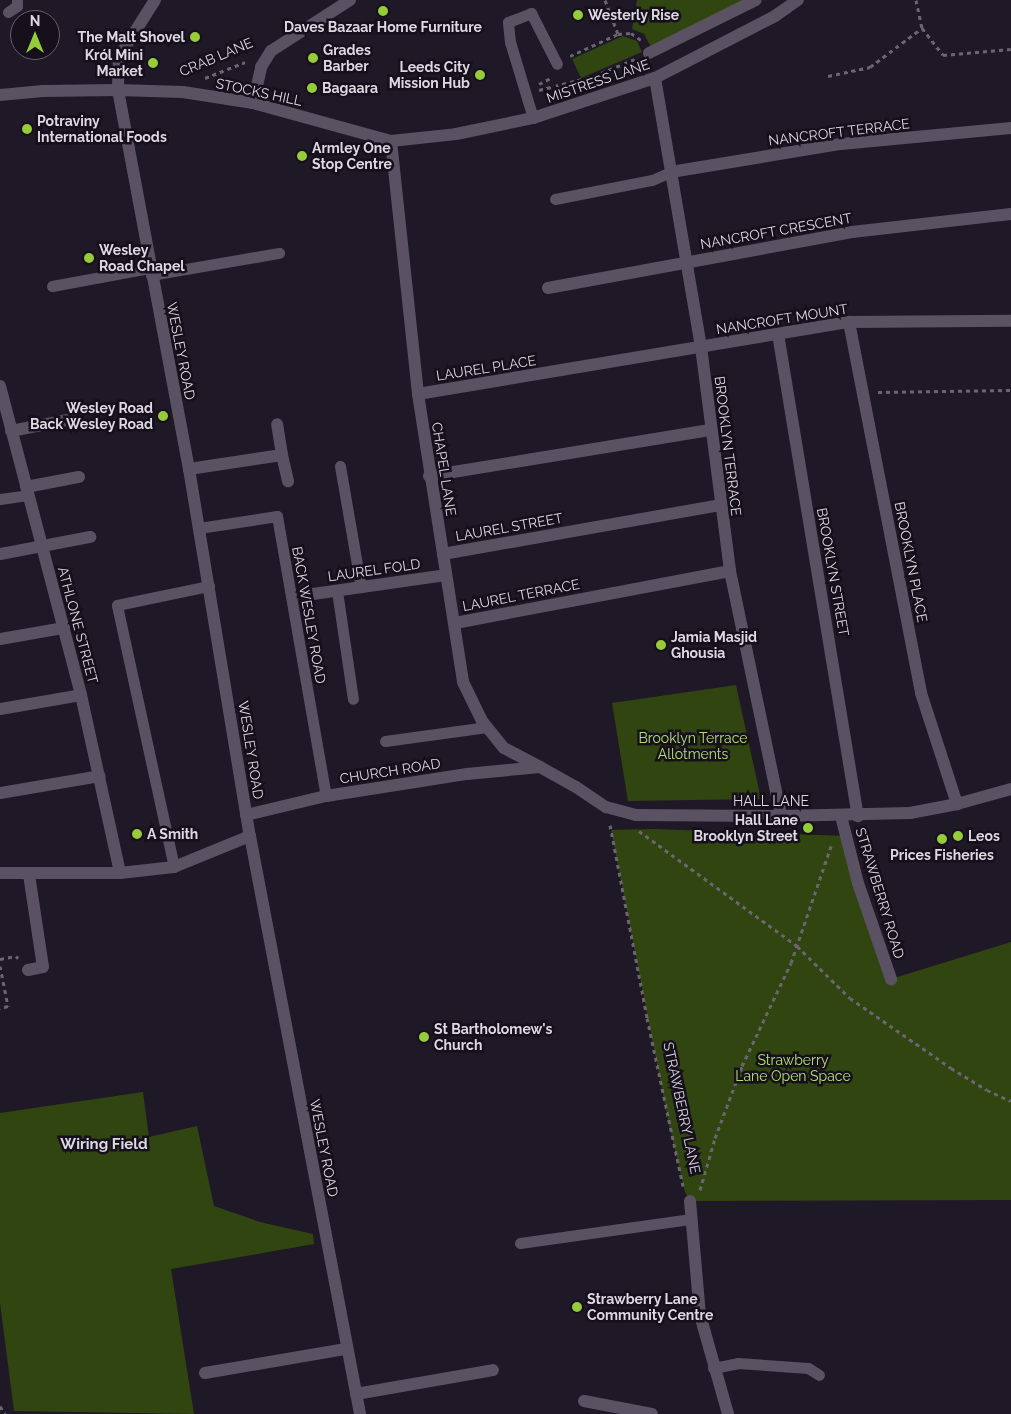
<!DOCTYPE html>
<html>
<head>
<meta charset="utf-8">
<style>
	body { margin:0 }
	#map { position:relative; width:1011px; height:1414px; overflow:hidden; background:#1f1826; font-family:Raleway,sans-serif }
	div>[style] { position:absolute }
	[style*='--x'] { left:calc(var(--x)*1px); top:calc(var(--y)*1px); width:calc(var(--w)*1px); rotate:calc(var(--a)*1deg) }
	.green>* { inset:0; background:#314510 }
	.path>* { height:3px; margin-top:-1.5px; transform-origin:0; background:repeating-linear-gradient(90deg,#6b6571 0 4px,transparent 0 8px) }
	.service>* { height:11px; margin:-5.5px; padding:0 5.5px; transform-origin:5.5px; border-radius:5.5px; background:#5a5263 }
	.pedestrian>* { height:12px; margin:-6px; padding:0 6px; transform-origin:6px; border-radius:6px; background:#5a5263 }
	.minor>* { height:12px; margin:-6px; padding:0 6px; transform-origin:6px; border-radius:6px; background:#5a5263 }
	.tertiary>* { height:12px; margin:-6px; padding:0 6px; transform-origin:6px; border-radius:6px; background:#5a5263 }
	.dots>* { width:14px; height:14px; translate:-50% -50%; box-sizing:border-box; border:2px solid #160f1c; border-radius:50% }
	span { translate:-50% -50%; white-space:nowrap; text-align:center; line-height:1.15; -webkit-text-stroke:5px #160f1c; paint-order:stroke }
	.poi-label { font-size:14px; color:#ddd9e2; font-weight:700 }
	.left { translate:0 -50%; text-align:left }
	.right { translate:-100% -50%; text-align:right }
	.street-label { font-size:14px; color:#ddd9e2 }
	.park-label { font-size:14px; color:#b2e16e }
	.neighbourhood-label { font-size:15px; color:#ddd9e2; font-weight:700 }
	.north { position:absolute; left:10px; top:10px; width:50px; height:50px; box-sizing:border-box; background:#160f1c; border:1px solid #66606b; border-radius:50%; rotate:0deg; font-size:14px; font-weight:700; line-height:20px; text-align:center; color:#ddd9e2 }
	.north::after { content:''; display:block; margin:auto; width:18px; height:22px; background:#96cc39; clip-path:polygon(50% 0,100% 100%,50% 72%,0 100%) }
</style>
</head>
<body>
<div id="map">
	<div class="green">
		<i style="clip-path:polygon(637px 0,750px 0,651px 47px,644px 34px,632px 29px)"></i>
		<i style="clip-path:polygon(623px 36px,637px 41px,642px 52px,581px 78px,572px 59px)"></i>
		<i style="clip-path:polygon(736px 685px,761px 799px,628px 801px,612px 703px)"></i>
		<i style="clip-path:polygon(654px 829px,846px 836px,891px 979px,1011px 942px,1011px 1200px,690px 1201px,685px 1192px,669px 1125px,611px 830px)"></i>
		<i style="clip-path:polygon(143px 1092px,149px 1137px,197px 1126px,214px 1206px,260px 1222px,313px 1234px,314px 1244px,171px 1269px,194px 1414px,14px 1411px,0 1303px,0 1113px)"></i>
	</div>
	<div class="path">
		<i style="--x:605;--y:0;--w:36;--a:69"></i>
		<i style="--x:916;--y:0;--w:29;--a:78"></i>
		<i style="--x:922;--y:28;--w:34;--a:52"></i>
		<i style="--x:943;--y:55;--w:68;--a:-5"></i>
		<i style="--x:570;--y:56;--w:53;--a:-24.6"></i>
		<i style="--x:618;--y:34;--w:13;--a:-4"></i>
		<i style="--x:631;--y:33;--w:12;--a:35"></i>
		<i style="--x:828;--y:76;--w:43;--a:-12.1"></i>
		<i style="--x:870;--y:67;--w:65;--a:-36.9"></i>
		<i style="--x:205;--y:78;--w:43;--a:-21.8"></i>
		<i style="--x:539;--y:84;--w:13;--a:-27"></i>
		<i style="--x:539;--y:90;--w:57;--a:-14.3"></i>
		<i style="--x:594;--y:76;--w:44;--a:-22.5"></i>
		<i style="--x:878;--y:392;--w:133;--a:-0.9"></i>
		<i style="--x:610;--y:825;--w:197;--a:79.1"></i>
		<i style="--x:647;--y:1018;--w:172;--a:77.9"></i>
		<i style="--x:639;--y:831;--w:195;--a:36"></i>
		<i style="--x:797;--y:946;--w:74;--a:44.5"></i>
		<i style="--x:850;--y:998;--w:123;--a:34.7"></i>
		<i style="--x:951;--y:1068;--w:42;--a:31.4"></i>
		<i style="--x:987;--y:1090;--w:26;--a:25"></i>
		<i style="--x:0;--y:959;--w:16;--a:-11"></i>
		<i style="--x:16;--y:956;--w:3;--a:45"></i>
		<i style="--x:0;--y:966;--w:41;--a:78.7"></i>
		<i style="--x:8;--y:1006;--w:8;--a:166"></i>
		<i style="--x:700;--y:1190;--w:54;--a:-73.9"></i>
		<i style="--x:715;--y:1138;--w:77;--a:-69.4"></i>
		<i style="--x:742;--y:1066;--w:114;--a:-64.6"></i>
		<i style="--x:791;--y:963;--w:124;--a:-71.1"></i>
		<i style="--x:0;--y:1406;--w:9;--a:58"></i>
	</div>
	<div class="service">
		<i style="--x:8;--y:12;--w:11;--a:-34"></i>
		<i style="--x:17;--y:6;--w:6;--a:-90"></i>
		<i style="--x:533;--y:118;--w:79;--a:-106.8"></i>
		<i style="--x:510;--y:42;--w:20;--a:-96"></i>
		<i style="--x:508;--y:22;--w:25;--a:-21"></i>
		<i style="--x:531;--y:13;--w:57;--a:63"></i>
		<i style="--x:555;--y:199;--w:99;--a:-11.1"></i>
		<i style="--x:652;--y:180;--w:21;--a:-23"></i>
		<i style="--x:151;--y:275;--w:130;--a:-9.8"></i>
		<i style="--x:52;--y:286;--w:100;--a:-10.4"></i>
		<i style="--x:340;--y:466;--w:123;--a:80.2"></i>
		<i style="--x:0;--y:499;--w:28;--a:-8"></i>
		<i style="--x:199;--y:528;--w:79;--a:-8.7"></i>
		<i style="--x:277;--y:516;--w:284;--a:80.1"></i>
		<i style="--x:337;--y:591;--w:109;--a:81.6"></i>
		<i style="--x:385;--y:741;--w:103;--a:-7.8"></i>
		<i style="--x:174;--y:867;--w:268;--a:-102.3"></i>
		<i style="--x:117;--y:605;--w:94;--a:-11.7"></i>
		<i style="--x:520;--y:1243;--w:173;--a:-8"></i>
		<i style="--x:713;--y:1368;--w:25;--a:-11"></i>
		<i style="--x:738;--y:1363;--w:70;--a:4.1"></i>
		<i style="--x:808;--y:1368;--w:13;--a:32"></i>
	</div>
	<div class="pedestrian">
		<i style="--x:649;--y:53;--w:119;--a:-26.4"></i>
	</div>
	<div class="minor">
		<i style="--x:655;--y:78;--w:273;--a:80.3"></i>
		<i style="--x:701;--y:347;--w:226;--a:82.6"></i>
		<i style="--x:730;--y:571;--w:250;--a:78.2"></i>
		<i style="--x:253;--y:103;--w:143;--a:15.4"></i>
		<i style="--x:391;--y:141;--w:65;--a:-6.1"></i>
		<i style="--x:456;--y:134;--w:79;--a:-11.7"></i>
		<i style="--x:533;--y:118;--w:128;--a:-18.2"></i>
		<i style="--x:655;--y:78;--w:135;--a:-27.3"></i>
		<i style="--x:775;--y:16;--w:28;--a:-35"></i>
		<i style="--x:391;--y:141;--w:254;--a:83.9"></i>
		<i style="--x:418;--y:394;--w:291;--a:81.1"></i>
		<i style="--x:463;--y:682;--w:43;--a:64"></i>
		<i style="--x:482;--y:721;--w:35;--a:51"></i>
		<i style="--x:504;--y:748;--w:41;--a:27.8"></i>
		<i style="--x:671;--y:172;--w:172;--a:-9.4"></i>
		<i style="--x:841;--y:144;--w:171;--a:-5.4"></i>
		<i style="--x:548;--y:288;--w:309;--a:-10.4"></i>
		<i style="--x:852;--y:232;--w:160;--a:-6.5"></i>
		<i style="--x:849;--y:322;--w:378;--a:79"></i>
		<i style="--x:921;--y:693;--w:117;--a:72"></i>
		<i style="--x:778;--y:334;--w:489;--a:80.6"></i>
		<i style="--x:0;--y:386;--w:319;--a:75.3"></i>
		<i style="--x:81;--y:695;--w:182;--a:77.6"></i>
		<i style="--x:418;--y:394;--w:437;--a:-9.5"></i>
		<i style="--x:849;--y:322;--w:162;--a:-0.4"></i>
		<i style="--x:11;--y:431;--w:63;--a:-11"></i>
		<i style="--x:282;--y:455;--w:27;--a:77"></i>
		<i style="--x:189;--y:469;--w:94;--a:-8.6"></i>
		<i style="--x:282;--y:455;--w:31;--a:-99"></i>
		<i style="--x:429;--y:476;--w:286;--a:-9.3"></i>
		<i style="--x:26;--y:487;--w:54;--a:-10.7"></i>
		<i style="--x:0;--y:554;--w:92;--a:-10.7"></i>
		<i style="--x:443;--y:554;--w:281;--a:-10"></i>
		<i style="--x:306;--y:595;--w:141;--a:-8.1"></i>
		<i style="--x:455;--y:623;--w:280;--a:-10.7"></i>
		<i style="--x:0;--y:639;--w:65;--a:-9.8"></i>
		<i style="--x:0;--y:709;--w:82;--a:-9.8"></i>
		<i style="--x:0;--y:793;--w:101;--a:-9.6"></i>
		<i style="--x:841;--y:816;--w:69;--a:75.8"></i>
		<i style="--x:858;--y:883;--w:102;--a:71"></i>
		<i style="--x:0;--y:873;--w:120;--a:0"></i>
		<i style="--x:120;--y:873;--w:54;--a:-6.3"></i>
		<i style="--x:174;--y:867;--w:82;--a:-22.2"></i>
		<i style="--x:28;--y:970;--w:15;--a:-11"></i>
		<i style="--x:43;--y:967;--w:94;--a:-98.6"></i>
		<i style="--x:690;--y:1201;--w:114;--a:85"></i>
		<i style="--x:700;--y:1315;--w:103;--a:74.2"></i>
		<i style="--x:205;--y:1373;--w:143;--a:-9.7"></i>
		<i style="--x:356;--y:1394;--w:139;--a:-9.9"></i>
		<i style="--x:584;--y:1401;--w:69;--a:10.8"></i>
	</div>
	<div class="tertiary">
		<i style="--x:155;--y:0;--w:67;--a:122.3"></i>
		<i style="--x:119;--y:57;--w:33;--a:92"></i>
		<i style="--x:118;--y:90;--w:386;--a:79.4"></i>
		<i style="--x:189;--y:469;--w:372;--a:80.6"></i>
		<i style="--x:250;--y:836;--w:588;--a:79.22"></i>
		<i style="--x:0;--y:95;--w:43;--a:-5.3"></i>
		<i style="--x:43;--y:91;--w:75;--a:-0.8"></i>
		<i style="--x:118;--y:90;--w:65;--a:1.8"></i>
		<i style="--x:183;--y:92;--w:71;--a:8.9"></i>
		<i style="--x:253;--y:103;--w:37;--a:-77"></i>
		<i style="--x:261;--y:67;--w:19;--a:-58"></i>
		<i style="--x:271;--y:51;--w:94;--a:-32.8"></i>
		<i style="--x:246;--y:815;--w:82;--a:-13.4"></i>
		<i style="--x:326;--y:796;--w:143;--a:-8.9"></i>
		<i style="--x:467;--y:774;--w:73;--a:-5.5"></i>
		<i style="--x:540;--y:767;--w:41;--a:29.1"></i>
		<i style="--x:576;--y:787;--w:36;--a:34"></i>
		<i style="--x:606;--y:807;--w:31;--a:15"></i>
		<i style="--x:636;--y:815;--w:145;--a:0.4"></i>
		<i style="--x:781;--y:816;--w:129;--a:-1.3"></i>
		<i style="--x:910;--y:813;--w:48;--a:-10.8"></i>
		<i style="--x:957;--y:804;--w:56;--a:-15.5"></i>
	</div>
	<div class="dots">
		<i style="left:383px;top:11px;background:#96cc39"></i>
		<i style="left:578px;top:15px;background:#96cc39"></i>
		<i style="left:195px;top:37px;background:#96cc39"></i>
		<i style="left:313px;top:58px;background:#96cc39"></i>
		<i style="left:153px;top:63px;background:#96cc39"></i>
		<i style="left:480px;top:75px;background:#96cc39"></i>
		<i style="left:312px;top:88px;background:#96cc39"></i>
		<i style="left:27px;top:129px;background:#96cc39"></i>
		<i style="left:302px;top:156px;background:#96cc39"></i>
		<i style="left:89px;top:258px;background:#96cc39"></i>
		<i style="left:163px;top:416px;background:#96cc39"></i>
		<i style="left:661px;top:645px;background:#96cc39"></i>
		<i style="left:808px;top:828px;background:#96cc39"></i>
		<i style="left:137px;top:834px;background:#96cc39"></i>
		<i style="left:958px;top:836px;background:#96cc39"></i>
		<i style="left:942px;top:839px;background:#96cc39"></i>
		<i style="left:424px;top:1037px;background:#96cc39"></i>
		<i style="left:577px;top:1307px;background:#96cc39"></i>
	</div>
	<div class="poi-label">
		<span class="left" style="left:588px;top:15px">Westerly Rise</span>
		<span style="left:383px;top:27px">Daves Bazaar Home Furniture</span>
		<span class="right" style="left:185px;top:37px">The Malt Shovel</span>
		<span class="left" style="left:323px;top:58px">Grades<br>Barber</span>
		<span class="right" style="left:143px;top:63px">Król Mini<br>Market</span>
		<span class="right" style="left:470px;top:75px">Leeds City<br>Mission Hub</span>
		<span class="left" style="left:322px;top:88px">Bagaara</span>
		<span class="left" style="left:37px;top:129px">Potraviny<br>International Foods</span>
		<span class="left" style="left:312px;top:156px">Armley One<br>Stop Centre</span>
		<span class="left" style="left:99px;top:258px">Wesley<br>Road Chapel</span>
		<span class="right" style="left:153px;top:416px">Wesley Road<br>Back Wesley Road</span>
		<span class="left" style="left:671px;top:645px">Jamia Masjid<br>Ghousia</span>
		<span class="right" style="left:798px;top:828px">Hall Lane<br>Brooklyn Street</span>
		<span class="left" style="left:147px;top:834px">A Smith</span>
		<span class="left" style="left:968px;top:836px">Leos</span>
		<span style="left:942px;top:855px">Prices Fisheries</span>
		<span class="left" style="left:434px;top:1037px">St Bartholomew's<br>Church</span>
		<span class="left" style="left:587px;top:1307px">Strawberry Lane<br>Community Centre</span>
	</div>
	<div class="street-label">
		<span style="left:216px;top:57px;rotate:-23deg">CRAB LANE</span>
		<span style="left:598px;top:81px;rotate:-19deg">MISTRESS LANE</span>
		<span style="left:259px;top:92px;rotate:12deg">STOCKS HILL</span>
		<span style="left:839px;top:132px;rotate:-7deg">NANCROFT TERRACE</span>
		<span style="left:776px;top:231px;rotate:-10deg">NANCROFT CRESCENT</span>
		<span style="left:782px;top:319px;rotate:-9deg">NANCROFT MOUNT</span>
		<span style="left:181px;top:351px;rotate:79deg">WESLEY ROAD</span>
		<span style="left:486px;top:368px;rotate:-9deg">LAUREL PLACE</span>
		<span style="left:728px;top:446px;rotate:83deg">BROOKLYN TERRACE</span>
		<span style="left:444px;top:469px;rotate:81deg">CHAPEL LANE</span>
		<span style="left:509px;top:527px;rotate:-10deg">LAUREL STREET</span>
		<span style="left:911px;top:562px;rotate:79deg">BROOKLYN PLACE</span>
		<span style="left:374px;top:570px;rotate:-8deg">LAUREL FOLD</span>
		<span style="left:833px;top:572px;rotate:80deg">BROOKLYN STREET</span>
		<span style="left:521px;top:595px;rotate:-11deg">LAUREL TERRACE</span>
		<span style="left:309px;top:615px;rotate:80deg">BACK WESLEY ROAD</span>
		<span style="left:78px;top:625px;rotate:75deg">ATHLONE STREET</span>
		<span style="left:251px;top:750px;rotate:81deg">WESLEY ROAD</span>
		<span style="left:390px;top:771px;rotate:-9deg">CHURCH ROAD</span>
		<span style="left:771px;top:801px">HALL LANE</span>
		<span style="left:880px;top:893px;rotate:73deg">STRAWBERRY ROAD</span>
		<span style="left:682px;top:1108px;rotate:78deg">STRAWBERRY LANE</span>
		<span style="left:324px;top:1148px;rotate:79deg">WESLEY ROAD</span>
	</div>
	<div class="park-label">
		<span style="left:693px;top:746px">Brooklyn Terrace<br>Allotments</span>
		<span style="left:793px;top:1068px">Strawberry<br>Lane Open Space</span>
	</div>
	<div class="neighbourhood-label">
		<span style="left:104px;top:1145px">Wiring Field</span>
	</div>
	<div class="north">N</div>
</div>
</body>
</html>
